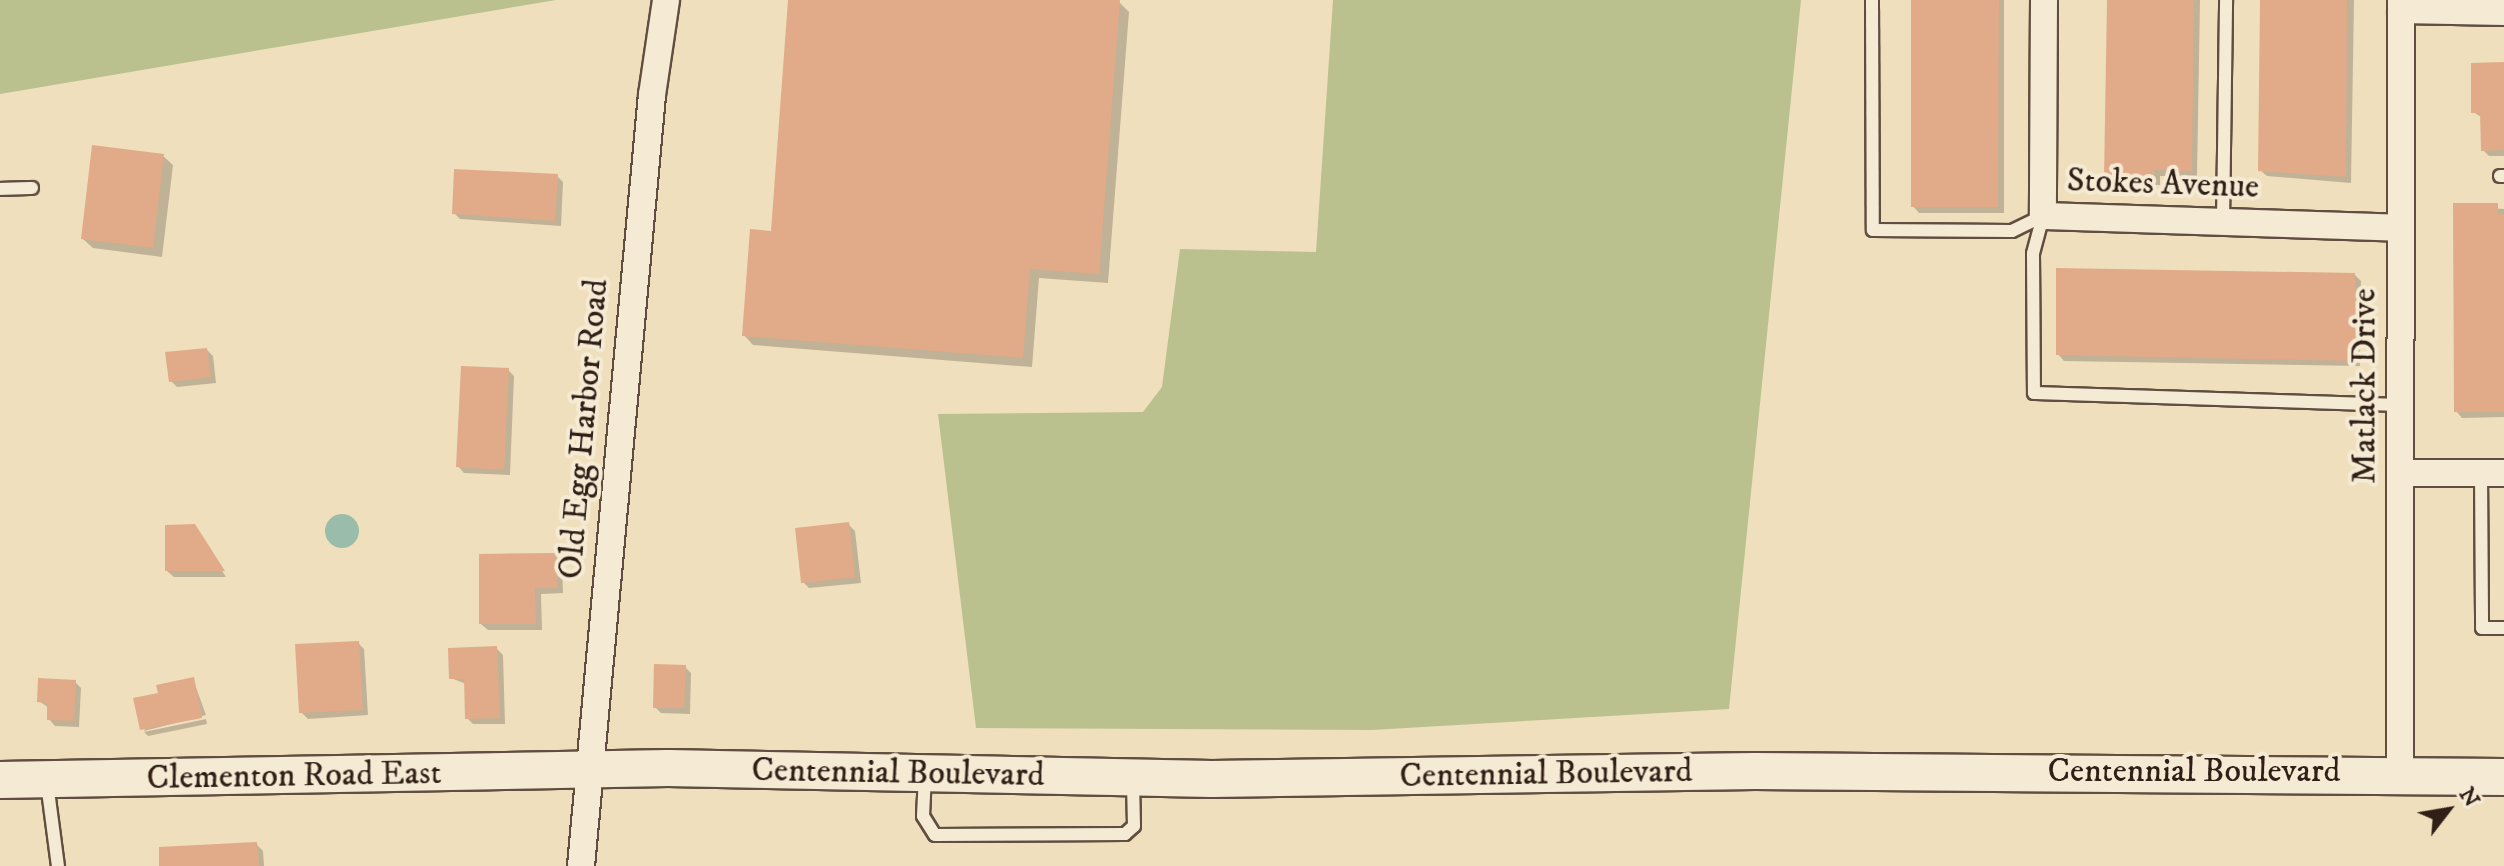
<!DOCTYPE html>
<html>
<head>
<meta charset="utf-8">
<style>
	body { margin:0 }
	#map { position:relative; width:2504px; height:866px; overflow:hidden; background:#efdfbc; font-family:"IM FELL DW Pica",serif }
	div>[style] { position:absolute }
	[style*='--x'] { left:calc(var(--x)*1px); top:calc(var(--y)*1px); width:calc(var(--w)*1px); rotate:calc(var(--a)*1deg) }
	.green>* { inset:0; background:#bac18f }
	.water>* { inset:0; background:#9abdab }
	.round { border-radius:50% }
	.shadow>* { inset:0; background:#0003 }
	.building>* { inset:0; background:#e1ab89 }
	.roads { filter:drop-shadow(2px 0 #604f40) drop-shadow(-2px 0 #604f40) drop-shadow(0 2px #604f40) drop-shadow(0 -2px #604f40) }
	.service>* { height:12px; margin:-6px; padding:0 6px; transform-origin:6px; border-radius:6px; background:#f5ead3 }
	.minor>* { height:26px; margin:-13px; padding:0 13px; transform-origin:13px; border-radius:13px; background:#f5ead3 }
	.secondary>* { height:36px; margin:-18px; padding:0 18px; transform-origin:18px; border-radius:18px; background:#f5ead3 }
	span { translate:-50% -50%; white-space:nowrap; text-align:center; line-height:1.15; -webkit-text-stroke:8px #f5ead3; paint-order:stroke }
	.street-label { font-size:34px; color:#301f17 }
	.north { position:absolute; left:2408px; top:770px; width:80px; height:80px; -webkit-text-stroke:6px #f5ead3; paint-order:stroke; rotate:59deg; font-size:22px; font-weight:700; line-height:32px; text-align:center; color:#301f17 }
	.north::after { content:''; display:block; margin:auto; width:28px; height:36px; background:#301f17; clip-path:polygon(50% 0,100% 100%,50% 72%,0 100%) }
</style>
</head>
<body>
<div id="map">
	<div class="green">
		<i style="clip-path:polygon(0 0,556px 0,0 94px)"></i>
		<i style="clip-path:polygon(1333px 0,1801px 0,1729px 709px,1372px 730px,976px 728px,938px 414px,1143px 412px,1162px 387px,1180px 249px,1316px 252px)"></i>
	</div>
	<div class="water">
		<i class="round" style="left:325px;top:514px;width:34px;height:34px"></i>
	</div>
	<div class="shadow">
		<i style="clip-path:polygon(790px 0,1091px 0,1119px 2px,1129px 12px,1108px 283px,1039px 278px,1032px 367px,753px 345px,744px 335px,773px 233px)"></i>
		<i style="clip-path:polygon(1913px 0,2004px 0,2004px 213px,1919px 213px,1913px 206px)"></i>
		<i style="clip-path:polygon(2108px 0,2200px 0,2197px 176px,2160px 176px,2160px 185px,2112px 184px,2106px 177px)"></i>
		<i style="clip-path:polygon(2263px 0,2354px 0,2351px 183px,2267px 176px,2260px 170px)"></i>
		<i style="clip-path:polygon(2504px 64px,2504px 156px,2489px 156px,2483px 150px,2483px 118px,2473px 112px)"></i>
		<i style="clip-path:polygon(163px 156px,173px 165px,162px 257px,93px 248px,83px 239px)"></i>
		<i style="clip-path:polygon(557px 176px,563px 182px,561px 226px,460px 219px,454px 213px)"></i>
		<i style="clip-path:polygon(2455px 206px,2504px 209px,2504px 417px,2462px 418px,2456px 411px)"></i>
		<i style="clip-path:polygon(2355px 275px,2361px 281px,2360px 366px,2064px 361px,2058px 354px)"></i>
		<i style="clip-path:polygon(207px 350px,213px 356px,216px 383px,177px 387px,171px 381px)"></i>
		<i style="clip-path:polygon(508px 370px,514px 376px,510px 475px,464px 473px,458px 466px)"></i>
		<i style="clip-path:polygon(849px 525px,855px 531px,861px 583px,809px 588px,803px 582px)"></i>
		<i style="clip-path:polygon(196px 530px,226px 577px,174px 577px,167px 571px)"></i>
		<i style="clip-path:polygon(556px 555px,562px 562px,563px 593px,541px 594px,542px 630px,488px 630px,481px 624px)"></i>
		<i style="clip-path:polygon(358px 643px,364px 649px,368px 715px,308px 719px,301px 712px)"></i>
		<i style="clip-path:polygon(496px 648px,503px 655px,505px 724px,473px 724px,467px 718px,466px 684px,451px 678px)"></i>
		<i style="clip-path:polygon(685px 667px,691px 673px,690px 714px,661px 713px,655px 707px)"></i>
		<i style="clip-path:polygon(193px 679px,206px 715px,144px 731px,160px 695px)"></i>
		<i style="clip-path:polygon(75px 682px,81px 688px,79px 727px,55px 726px,49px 719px,49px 708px,39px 701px)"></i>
		<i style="clip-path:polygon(206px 719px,207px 724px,148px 736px,144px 732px)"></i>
		<i style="clip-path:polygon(256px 844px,263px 851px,264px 866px,183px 866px)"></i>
	</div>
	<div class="building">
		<i style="clip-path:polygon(788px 0,1120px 0,1099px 274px,1030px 269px,1023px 358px,742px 336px,750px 229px,771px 231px)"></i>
		<i style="clip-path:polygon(1911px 0,1999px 0,1998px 207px,1911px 207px)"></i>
		<i style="clip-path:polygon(2107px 0,2194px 0,2192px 171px,2154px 170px,2154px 179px,2104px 178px)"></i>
		<i style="clip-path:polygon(2260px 0,2347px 0,2346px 177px,2258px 171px)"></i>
		<i style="clip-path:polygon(2504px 62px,2504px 150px,2481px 151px,2480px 113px,2471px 113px,2471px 63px)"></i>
		<i style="clip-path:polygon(92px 145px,164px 154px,153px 248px,81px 239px)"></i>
		<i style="clip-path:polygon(454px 169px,558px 174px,555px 221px,452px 214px)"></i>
		<i style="clip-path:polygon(2453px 203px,2498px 203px,2498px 214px,2504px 214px,2504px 412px,2454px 412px)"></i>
		<i style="clip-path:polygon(2056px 268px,2355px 273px,2355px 361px,2056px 355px)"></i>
		<i style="clip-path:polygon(207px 348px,211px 377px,169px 382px,165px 352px)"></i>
		<i style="clip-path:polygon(461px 366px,509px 368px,504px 470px,456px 467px)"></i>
		<i style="clip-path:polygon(849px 522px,855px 577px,801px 583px,795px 528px)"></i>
		<i style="clip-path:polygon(195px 524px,225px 571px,165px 571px,165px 525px)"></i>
		<i style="clip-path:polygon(556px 553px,557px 588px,535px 588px,536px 624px,479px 624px,479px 554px)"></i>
		<i style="clip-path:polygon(359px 641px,363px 710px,299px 713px,295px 644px)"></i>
		<i style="clip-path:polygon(497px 646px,500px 718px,465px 719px,464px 679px,449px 679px,448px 648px)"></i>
		<i style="clip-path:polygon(654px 664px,686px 665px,684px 708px,653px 708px)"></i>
		<i style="clip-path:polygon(194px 677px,202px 718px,140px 730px,133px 698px,158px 693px,156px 685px)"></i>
		<i style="clip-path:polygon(38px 678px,76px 680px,74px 721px,47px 720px,47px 703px,37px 702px)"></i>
		<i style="clip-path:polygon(257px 842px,259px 866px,159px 866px,159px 847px)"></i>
	</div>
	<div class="roads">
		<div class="service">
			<i style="--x:1872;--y:0;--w:230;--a:89.8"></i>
			<i style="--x:1873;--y:230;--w:139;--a:0.4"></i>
			<i style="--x:2012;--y:231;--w:34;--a:-26"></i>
			<i style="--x:2500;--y:176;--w:4;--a:0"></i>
			<i style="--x:0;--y:189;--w:32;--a:-2"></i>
			<i style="--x:2043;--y:216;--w:39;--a:105"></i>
			<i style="--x:2033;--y:254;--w:139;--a:89.6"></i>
			<i style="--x:2034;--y:393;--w:367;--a:1.9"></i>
			<i style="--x:2223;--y:222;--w:222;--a:-89.2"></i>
			<i style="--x:2481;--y:473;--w:155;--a:89.6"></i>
			<i style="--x:2482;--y:628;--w:22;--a:0"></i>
			<i style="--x:925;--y:776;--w:40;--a:92.9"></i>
			<i style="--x:923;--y:816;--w:22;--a:58"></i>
			<i style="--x:935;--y:835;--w:190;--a:-0.3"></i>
			<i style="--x:1125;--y:834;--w:12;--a:-42"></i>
			<i style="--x:1134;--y:826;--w:44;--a:-91.3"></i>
			<i style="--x:47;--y:783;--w:84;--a:82.5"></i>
		</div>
		<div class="minor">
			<i style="--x:2044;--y:0;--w:216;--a:90.3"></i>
			<i style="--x:2043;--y:216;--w:358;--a:1.9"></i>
			<i style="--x:2401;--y:10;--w:103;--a:1.1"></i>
			<i style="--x:2400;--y:473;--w:104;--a:0"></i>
			<i style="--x:2400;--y:772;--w:772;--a:-89.93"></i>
			<i style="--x:581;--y:866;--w:774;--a:-84.74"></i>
			<i style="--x:652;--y:95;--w:96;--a:-81.6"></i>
		</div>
		<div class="secondary">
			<i style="--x:0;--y:780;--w:668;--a:-1.03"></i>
			<i style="--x:668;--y:768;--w:544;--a:1.16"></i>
			<i style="--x:1212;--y:779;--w:543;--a:-0.84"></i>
			<i style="--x:1755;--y:771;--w:749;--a:0.46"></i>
		</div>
	</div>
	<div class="street-label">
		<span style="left:2163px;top:184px;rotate:2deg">Stokes Avenue</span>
		<span style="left:2365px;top:386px;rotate:-90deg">Matlack Drive</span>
		<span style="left:584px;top:429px;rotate:-85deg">Old Egg Harbor Road</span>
		<span style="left:2194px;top:772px">Centennial Boulevard</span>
		<span style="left:898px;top:773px;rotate:1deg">Centennial Boulevard</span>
		<span style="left:1546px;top:774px;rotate:-1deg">Centennial Boulevard</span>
		<span style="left:294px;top:776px;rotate:-1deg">Clementon Road East</span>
	</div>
	<div class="north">N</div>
</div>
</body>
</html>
